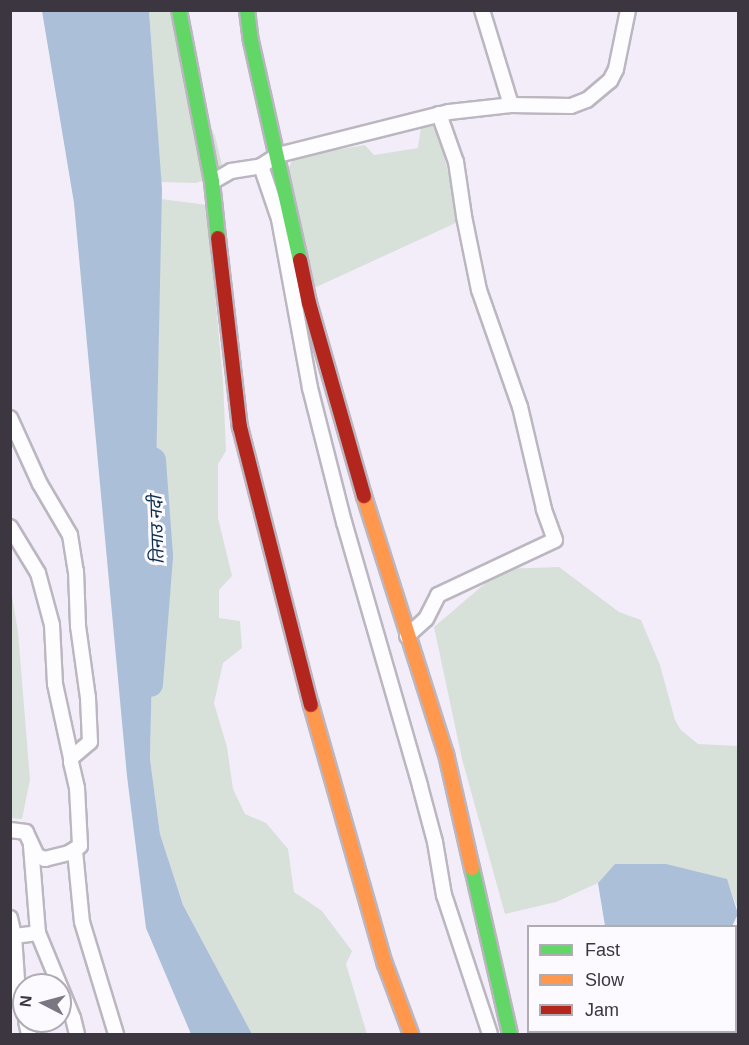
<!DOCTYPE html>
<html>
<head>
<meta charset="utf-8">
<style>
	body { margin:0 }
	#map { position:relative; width:749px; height:1045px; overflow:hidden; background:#f3edf9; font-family:Arial,"Noto Sans Devanagari",sans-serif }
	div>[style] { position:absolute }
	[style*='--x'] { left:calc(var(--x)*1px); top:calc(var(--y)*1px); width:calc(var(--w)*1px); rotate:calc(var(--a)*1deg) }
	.green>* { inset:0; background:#d7e1d9 }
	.water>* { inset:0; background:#abbfd8 }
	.river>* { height:26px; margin:-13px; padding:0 13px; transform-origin:13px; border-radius:13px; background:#abbfd8 }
	.roads { filter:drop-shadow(2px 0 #bbb6c0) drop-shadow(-2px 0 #bbb6c0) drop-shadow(0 2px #bbb6c0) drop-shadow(0 -2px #bbb6c0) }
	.street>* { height:14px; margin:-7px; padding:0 7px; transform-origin:7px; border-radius:7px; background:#fdfcfe }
	.fast>* { height:14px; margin:-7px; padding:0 7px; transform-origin:7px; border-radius:7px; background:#63d668 }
	.slow>* { height:14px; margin:-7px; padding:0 7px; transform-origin:7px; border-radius:7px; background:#ff974d }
	.jam>* { height:14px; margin:-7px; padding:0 7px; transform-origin:7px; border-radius:7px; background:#b3261e }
	span { translate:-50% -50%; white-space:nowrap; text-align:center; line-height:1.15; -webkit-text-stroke:6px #fcfaff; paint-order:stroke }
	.water-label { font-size:18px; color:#092d4c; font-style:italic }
	.frame { position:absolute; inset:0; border:12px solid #3b3640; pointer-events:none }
	.legend { position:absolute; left:527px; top:925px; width:210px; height:108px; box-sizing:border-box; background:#fcfaff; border:2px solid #afacb3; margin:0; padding:8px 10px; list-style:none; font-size:18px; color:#3b3640 }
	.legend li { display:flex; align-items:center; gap:12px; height:30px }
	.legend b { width:30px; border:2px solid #afacb3 }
	.north { position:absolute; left:12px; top:973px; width:60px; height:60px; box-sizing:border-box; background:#fcfaff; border:2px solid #afacb3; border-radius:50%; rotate:276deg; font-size:16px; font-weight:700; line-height:24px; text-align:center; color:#3b3640 }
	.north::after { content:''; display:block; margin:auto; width:21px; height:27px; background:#7b7681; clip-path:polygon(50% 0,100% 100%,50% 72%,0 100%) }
</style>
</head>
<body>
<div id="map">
	<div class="green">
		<i style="clip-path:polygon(149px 11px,174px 11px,184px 74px,215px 136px,224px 173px,196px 183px,161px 182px)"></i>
		<i style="clip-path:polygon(436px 123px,460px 221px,312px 289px,287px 171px,294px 157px,365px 145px,374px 155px,418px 148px,421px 127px)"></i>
		<i style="clip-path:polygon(161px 199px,207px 205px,223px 382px,226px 451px,218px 464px,218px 518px,232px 576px,219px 590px,219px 618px,240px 621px,242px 648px,223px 663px,214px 703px,227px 747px,233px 789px,245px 814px,266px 823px,288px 849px,294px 892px,322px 911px,352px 951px,346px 964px,367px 1034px,252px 1034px,183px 905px,160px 834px,150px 759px)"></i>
		<i style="clip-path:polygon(559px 567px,619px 612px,641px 620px,660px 665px,675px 720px,681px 730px,698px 744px,738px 746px,738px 909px,726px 879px,615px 864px,598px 883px,556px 902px,505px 914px,462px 759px,434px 627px,502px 569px)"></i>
		<i style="clip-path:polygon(10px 584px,18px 632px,30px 780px,22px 819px,10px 818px)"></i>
	</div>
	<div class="water">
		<i style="clip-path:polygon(42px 11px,149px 11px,162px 189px,150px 759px,160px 834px,183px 905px,252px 1034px,191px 1034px,146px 928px,127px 776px,74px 203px)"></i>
		<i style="clip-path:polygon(615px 864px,666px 864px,727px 879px,738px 914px,732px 926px,605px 926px,598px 883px)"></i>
		<i style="clip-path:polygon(736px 979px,738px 979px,738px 1034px,630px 1034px,629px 1032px,736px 1032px)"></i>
	</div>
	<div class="river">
		<i style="--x:150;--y:684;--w:128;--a:-85.5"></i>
		<i style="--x:160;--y:556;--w:96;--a:-94.2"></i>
	</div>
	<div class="roads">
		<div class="street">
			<i style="--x:482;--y:10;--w:99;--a:73"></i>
			<i style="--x:261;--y:166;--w:56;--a:71.2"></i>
			<i style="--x:279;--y:219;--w:172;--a:79.6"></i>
			<i style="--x:310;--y:388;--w:138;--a:75.8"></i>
			<i style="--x:344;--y:522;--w:275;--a:73.9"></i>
			<i style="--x:420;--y:786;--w:58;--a:75"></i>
			<i style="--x:435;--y:842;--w:54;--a:80.4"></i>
			<i style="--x:444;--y:895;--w:146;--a:71.7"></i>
			<i style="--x:212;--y:182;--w:22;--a:-30"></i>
			<i style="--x:231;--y:171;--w:30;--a:-9"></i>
			<i style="--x:261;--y:166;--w:20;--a:-33"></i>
			<i style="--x:278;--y:155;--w:176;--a:-14.1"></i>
			<i style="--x:449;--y:112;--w:62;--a:-6.4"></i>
			<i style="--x:511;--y:105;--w:60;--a:1"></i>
			<i style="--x:571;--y:106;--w:17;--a:-21"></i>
			<i style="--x:587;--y:100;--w:30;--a:-40"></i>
			<i style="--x:610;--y:81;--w:13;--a:-63"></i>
			<i style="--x:616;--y:69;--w:60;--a:-78.5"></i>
			<i style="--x:10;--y:418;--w:72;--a:65.6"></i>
			<i style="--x:40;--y:484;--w:59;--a:59.5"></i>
			<i style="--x:70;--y:535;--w:36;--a:81"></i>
			<i style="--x:76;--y:571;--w:55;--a:87.9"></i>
			<i style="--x:78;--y:626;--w:73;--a:82.1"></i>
			<i style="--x:88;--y:698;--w:44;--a:87.4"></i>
			<i style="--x:90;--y:742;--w:25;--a:140"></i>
			<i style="--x:71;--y:758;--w:4;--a:90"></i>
			<i style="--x:71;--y:762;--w:27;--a:77"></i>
			<i style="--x:77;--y:788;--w:58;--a:87"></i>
			<i style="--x:80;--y:846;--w:13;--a:148"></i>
			<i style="--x:69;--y:853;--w:25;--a:166"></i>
			<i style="--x:45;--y:859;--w:9;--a:-159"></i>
			<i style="--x:37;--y:856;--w:26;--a:-115"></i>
			<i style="--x:26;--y:832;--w:16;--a:-173"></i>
			<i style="--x:10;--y:527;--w:54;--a:58.7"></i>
			<i style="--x:38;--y:573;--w:54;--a:74.9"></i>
			<i style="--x:52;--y:625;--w:59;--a:87.1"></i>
			<i style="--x:55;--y:684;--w:76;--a:77.8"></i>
			<i style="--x:407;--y:636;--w:25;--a:-42"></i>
			<i style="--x:426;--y:619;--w:27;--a:-63"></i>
			<i style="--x:438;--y:595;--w:129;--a:-25.2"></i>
			<i style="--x:555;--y:540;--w:33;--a:-110"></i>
			<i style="--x:544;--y:509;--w:105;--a:-103.2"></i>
			<i style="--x:520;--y:407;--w:124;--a:-109.3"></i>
			<i style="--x:479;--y:290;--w:76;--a:-101.5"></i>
			<i style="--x:464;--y:216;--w:55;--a:-98.4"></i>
			<i style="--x:456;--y:162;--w:51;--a:-109.5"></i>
			<i style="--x:31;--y:846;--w:87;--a:85.4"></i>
			<i style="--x:75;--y:851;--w:71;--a:84.4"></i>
			<i style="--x:82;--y:922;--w:117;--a:73.1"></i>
			<i style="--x:10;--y:918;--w:18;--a:77"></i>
			<i style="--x:24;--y:1013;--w:20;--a:-108"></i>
			<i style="--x:18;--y:994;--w:58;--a:-93.9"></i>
			<i style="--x:14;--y:936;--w:24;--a:-7"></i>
			<i style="--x:38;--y:933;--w:92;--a:67.6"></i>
			<i style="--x:73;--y:1018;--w:16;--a:76"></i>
			<i style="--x:26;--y:1021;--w:13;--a:77"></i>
			<i style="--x:569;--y:1032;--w:2;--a:63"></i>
		</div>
		<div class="fast">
			<i style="--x:179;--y:10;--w:175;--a:79.1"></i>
			<i style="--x:212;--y:182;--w:56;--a:83.9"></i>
			<i style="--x:247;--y:10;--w:31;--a:83"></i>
			<i style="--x:251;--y:41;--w:224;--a:77.4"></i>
			<i style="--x:472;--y:868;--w:170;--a:77.1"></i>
		</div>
		<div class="slow">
			<i style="--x:364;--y:496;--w:271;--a:72.4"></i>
			<i style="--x:446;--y:754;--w:117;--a:77.2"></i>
			<i style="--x:311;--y:705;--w:269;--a:74.1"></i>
			<i style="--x:385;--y:964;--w:75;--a:69.6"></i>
		</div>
		<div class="jam">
			<i style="--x:218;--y:238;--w:190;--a:83.4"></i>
			<i style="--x:240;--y:427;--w:287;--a:75.7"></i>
			<i style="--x:300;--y:260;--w:44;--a:78.2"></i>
			<i style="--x:309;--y:303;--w:201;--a:74.1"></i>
		</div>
	</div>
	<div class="water-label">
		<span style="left:157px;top:530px;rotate:-92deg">तिनाउ नदी</span>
	</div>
	<div class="frame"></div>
	<ul class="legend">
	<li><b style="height:8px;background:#63d668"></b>Fast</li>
	<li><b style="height:8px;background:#ff974d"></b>Slow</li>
	<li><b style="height:8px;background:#b3261e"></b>Jam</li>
	</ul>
	<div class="north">N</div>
</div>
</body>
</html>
